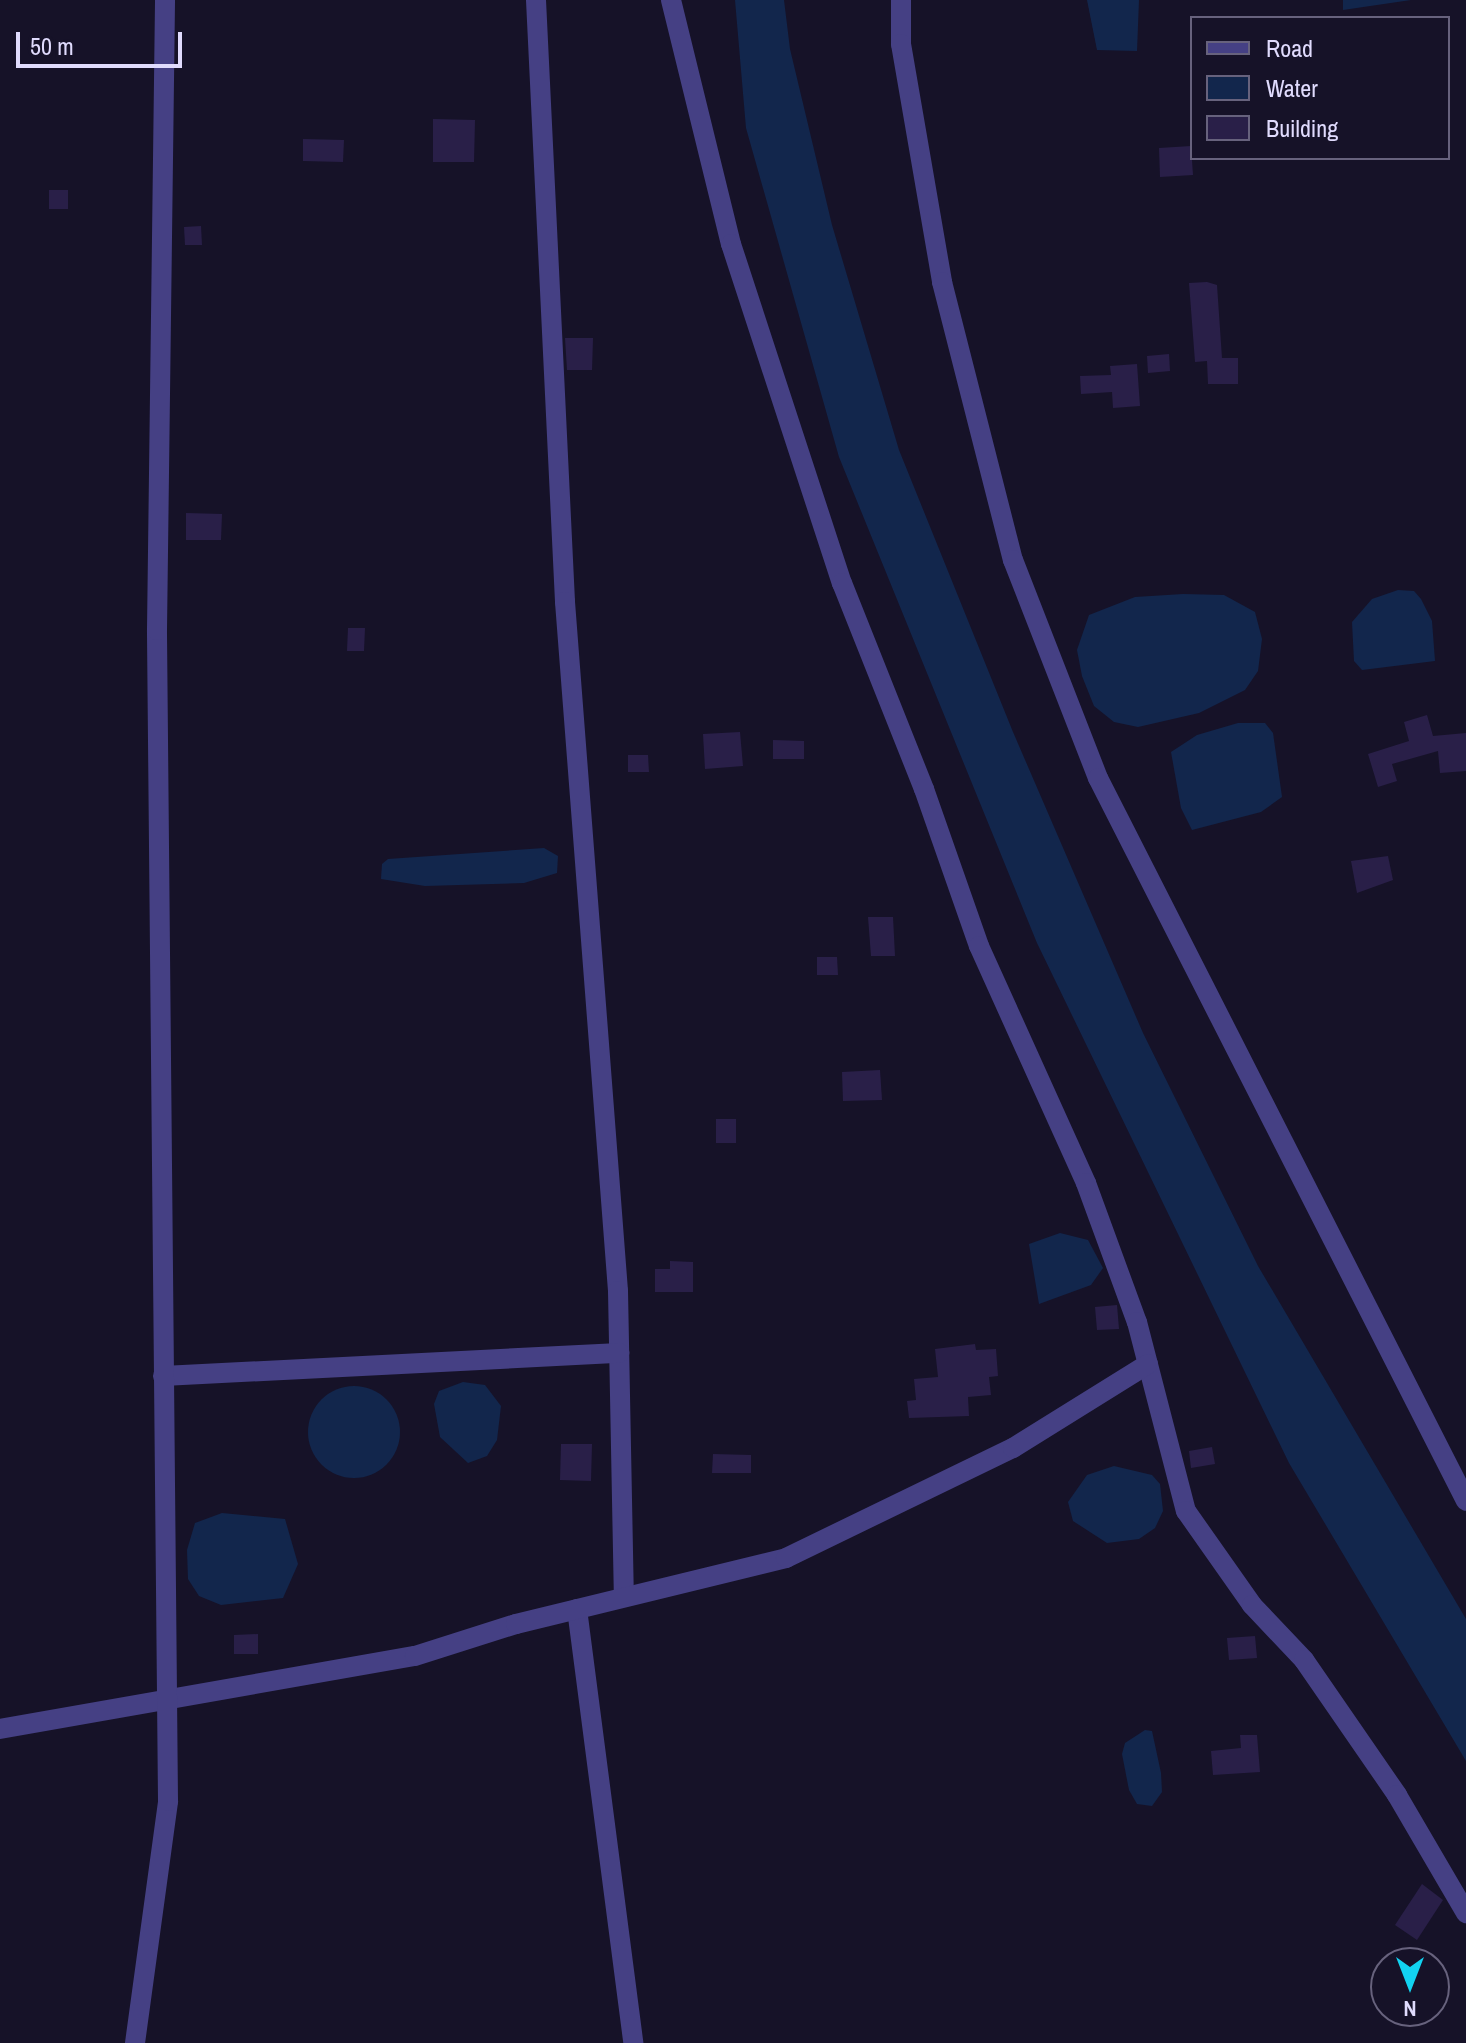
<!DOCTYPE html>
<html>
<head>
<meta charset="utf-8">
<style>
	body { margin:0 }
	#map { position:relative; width:1466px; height:2043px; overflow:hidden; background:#161228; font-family:"Archivo Narrow",sans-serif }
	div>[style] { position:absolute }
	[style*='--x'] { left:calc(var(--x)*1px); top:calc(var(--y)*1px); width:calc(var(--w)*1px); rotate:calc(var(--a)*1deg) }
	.water>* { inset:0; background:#12264c }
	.round { border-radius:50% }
	.building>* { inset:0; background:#291f48 }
	.street>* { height:20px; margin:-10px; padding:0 10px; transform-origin:10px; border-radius:10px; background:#454084 }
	span { translate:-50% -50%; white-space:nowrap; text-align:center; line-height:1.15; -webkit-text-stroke:6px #161228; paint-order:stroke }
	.legend { position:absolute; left:1190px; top:16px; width:260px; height:144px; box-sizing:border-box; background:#161228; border:2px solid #67627d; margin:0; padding:10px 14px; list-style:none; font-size:24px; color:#e0dbfd }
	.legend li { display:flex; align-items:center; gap:16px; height:40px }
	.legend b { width:40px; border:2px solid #67627d }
	.north { position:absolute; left:1370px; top:1947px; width:80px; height:80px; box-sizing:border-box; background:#161228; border:2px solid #67627d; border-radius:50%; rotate:180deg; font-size:22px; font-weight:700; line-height:32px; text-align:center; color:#e0dbfd }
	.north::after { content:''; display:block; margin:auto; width:28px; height:36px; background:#12d3f1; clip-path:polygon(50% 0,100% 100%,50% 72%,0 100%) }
	.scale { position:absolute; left:16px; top:32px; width:166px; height:36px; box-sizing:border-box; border:4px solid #e0dbfd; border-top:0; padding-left:10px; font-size:24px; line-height:28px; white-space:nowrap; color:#e0dbfd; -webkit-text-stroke:6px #161228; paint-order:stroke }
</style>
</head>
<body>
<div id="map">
	<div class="water">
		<i style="clip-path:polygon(735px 0,784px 0,790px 49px,832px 225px,899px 450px,1013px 732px,1143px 1033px,1258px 1266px,1466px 1619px,1466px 1761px,1289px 1463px,1037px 943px,839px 457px,746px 128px)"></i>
		<i style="clip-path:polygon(1087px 0,1139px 0,1137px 51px,1097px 50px)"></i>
		<i style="clip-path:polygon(1343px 0,1411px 0,1343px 10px)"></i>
		<i style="clip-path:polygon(1398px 590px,1414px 591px,1421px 599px,1432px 621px,1435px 661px,1362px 670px,1354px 661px,1352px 622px,1372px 599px)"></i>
		<i style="clip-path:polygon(1183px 594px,1224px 595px,1255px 612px,1262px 639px,1258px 671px,1245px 690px,1199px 713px,1138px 727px,1114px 722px,1094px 706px,1082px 676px,1077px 650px,1089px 615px,1135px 597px)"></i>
		<i style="clip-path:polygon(1238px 723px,1265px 723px,1273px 733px,1282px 797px,1261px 812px,1192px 830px,1181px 808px,1171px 752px,1197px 735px)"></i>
		<i style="clip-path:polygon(544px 848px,558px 856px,557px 873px,524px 883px,425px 886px,381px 879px,382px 864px,388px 859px)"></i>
		<i style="clip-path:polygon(1060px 1233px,1088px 1240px,1103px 1268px,1091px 1285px,1039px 1304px,1029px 1244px)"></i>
		<i style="clip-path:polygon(463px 1382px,485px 1385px,501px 1406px,497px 1440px,487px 1456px,468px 1463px,440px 1437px,434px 1404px,439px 1391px)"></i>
		<i class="round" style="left:308px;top:1386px;width:92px;height:92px"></i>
		<i style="clip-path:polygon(1114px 1466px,1152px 1475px,1160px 1484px,1163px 1511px,1155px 1528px,1139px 1539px,1107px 1543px,1073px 1521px,1068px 1502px,1087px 1475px)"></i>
		<i style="clip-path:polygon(222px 1513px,285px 1519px,298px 1564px,283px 1598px,221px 1605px,199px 1596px,188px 1579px,187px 1550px,195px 1523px)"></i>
		<i style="clip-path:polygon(1145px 1730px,1152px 1731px,1161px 1773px,1162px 1792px,1152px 1806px,1137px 1804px,1129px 1790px,1122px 1754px,1125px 1743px)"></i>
	</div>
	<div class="building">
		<i style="clip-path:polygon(433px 119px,475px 120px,474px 162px,433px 162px)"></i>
		<i style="clip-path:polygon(303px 139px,344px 140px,343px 162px,303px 161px)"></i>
		<i style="clip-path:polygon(1191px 146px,1193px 175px,1160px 177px,1159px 148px)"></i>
		<i style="clip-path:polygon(49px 190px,68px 190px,68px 209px,49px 209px)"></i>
		<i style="clip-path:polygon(201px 226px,202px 245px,185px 245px,184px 227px)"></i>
		<i style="clip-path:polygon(1207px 282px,1217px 285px,1222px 358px,1238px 358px,1238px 384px,1208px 384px,1207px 361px,1195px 362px,1189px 283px)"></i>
		<i style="clip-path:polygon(565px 338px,593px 338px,592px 370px,567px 370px)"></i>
		<i style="clip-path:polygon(1169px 354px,1170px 371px,1148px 373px,1147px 356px)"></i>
		<i style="clip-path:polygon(1137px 364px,1140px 406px,1113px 408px,1112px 392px,1081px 394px,1080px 376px,1111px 375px,1110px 366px)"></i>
		<i style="clip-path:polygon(186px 513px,222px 514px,221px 540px,186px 540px)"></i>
		<i style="clip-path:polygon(348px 628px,365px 628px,364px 651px,347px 651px)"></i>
		<i style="clip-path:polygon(1427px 715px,1433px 736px,1466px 733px,1466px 771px,1440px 773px,1438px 751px,1392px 764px,1397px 781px,1378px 787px,1368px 754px,1409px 741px,1404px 722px)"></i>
		<i style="clip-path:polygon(740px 732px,743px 766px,705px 769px,703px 734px)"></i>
		<i style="clip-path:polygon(773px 740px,804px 741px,804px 759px,773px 759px)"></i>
		<i style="clip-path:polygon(628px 755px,648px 755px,649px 772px,628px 772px)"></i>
		<i style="clip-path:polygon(1388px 856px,1393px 880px,1357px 893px,1351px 861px)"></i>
		<i style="clip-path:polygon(868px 917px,893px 917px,895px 956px,871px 956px)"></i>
		<i style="clip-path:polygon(817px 957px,837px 957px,838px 975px,817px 975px)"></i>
		<i style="clip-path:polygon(880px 1070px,882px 1100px,843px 1101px,842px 1072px)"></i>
		<i style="clip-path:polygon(716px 1119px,736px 1119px,736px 1143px,716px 1143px)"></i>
		<i style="clip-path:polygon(670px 1261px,693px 1262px,693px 1292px,655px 1292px,655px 1269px,670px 1269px)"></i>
		<i style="clip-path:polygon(1117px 1305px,1119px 1329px,1097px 1330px,1095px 1307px)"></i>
		<i style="clip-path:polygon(975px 1344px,976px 1350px,996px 1349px,998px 1376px,989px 1377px,991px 1395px,968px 1397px,969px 1416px,909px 1418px,907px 1401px,916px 1400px,914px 1379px,938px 1377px,935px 1349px)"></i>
		<i style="clip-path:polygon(561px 1444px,592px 1444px,591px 1481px,560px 1480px)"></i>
		<i style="clip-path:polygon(1212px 1447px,1215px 1464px,1191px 1468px,1189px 1451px)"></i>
		<i style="clip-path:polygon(713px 1454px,751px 1455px,751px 1473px,712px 1473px)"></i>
		<i style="clip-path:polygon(258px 1634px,258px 1654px,234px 1654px,234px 1635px)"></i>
		<i style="clip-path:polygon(1255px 1636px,1257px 1658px,1229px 1660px,1227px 1638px)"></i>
		<i style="clip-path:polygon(1240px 1735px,1257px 1735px,1260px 1772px,1213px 1775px,1211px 1751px,1241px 1748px)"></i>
		<i style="clip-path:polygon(1422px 1884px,1443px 1900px,1417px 1940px,1395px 1925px)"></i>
	</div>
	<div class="street">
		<i style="--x:536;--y:0;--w:603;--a:87.24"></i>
		<i style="--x:565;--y:602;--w:691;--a:85.6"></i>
		<i style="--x:618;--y:1291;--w:306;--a:88.9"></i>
		<i style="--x:671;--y:0;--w:251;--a:76.2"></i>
		<i style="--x:731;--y:244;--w:357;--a:71.9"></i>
		<i style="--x:842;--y:583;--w:222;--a:68.3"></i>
		<i style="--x:924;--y:789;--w:166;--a:70.7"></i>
		<i style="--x:979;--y:946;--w:260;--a:65.7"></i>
		<i style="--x:1086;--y:1183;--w:148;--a:69.9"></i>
		<i style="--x:1137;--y:1322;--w:195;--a:75.5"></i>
		<i style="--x:1186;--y:1511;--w:115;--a:54.9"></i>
		<i style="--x:1252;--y:1605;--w:76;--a:46.6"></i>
		<i style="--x:1304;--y:1660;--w:164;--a:55.4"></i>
		<i style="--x:1397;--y:1795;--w:137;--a:59.7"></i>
		<i style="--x:901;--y:0;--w:44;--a:90"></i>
		<i style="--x:901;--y:44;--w:242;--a:80.2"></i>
		<i style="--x:942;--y:282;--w:287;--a:75.7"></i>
		<i style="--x:1013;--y:560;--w:234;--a:68.7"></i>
		<i style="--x:1098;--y:778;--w:811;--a:63.02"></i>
		<i style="--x:163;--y:1376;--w:457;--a:-2.9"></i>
		<i style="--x:577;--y:1609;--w:438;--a:82.6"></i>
		<i style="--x:0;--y:1729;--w:421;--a:-10"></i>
		<i style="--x:415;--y:1656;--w:106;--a:-17.6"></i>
		<i style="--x:516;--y:1624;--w:278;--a:-13.7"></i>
		<i style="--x:786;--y:1558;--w:252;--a:-25.9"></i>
		<i style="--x:1013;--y:1448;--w:159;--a:-31.9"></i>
		<i style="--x:135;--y:2043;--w:244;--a:-82.2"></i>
		<i style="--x:168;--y:1801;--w:1171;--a:-90.54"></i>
		<i style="--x:157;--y:630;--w:630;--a:-89.27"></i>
	</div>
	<ul class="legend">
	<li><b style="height:10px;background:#454084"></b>Road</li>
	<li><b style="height:22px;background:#12264c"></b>Water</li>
	<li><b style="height:22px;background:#291f48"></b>Building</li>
	</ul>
	<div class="north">N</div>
	<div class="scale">50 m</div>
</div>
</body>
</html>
